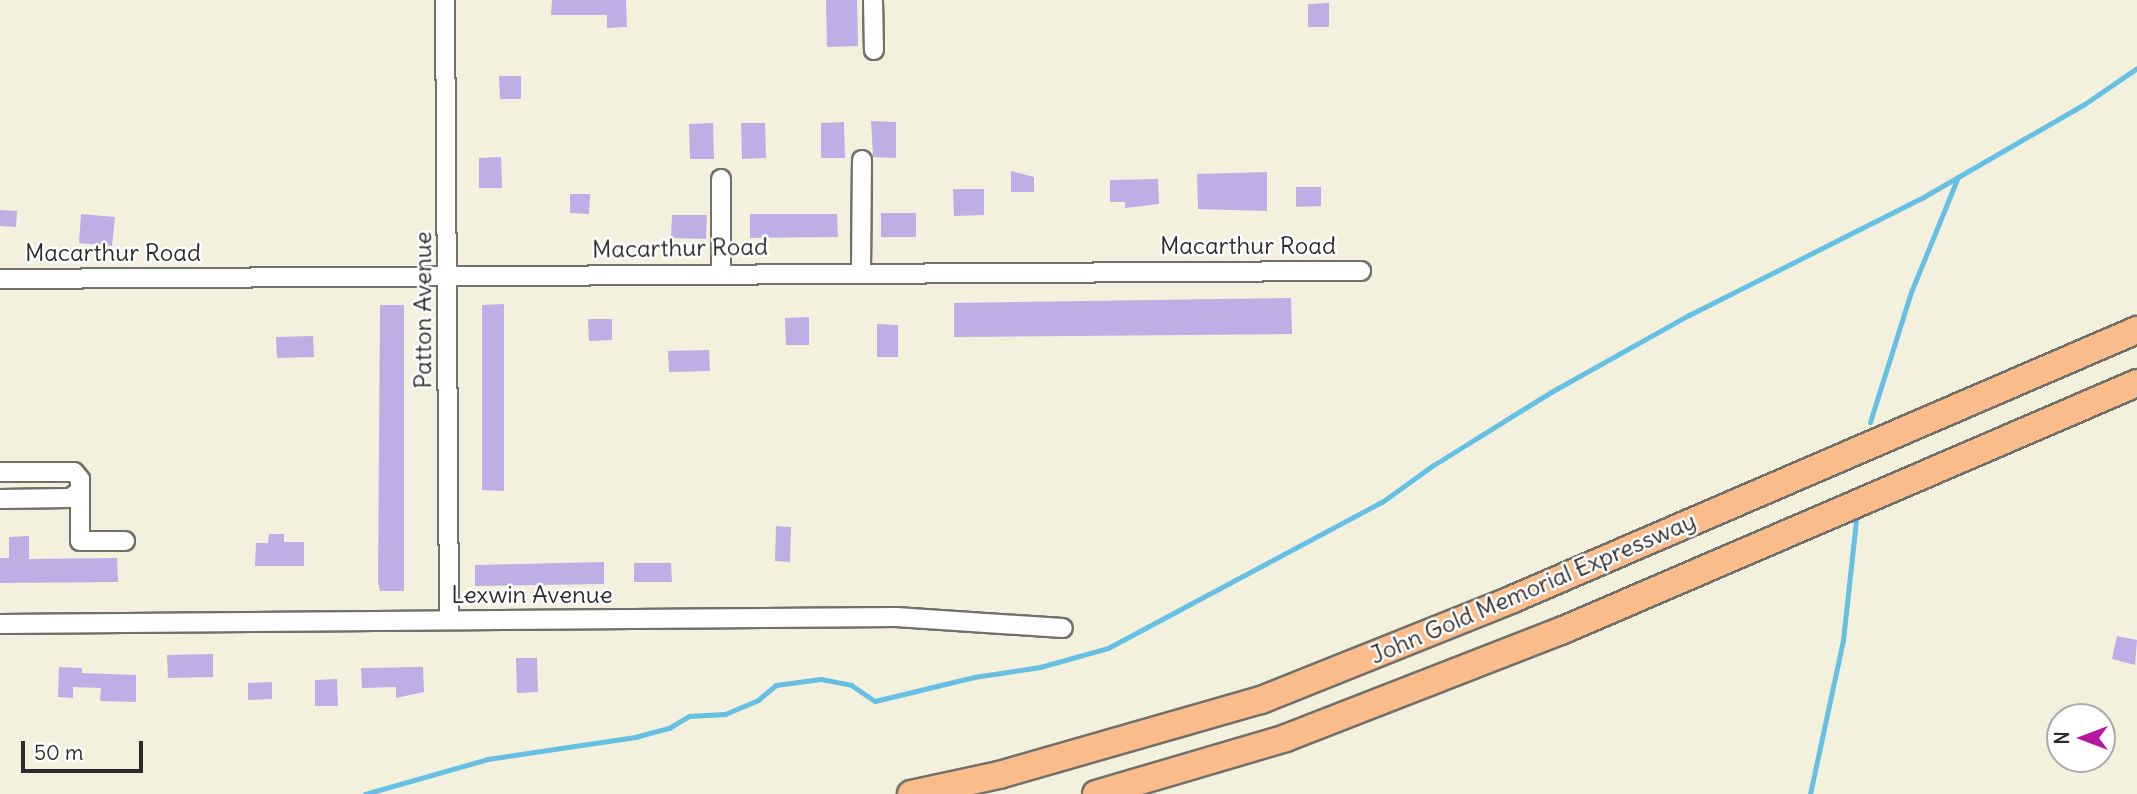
<!DOCTYPE html>
<html>
<head>
<meta charset="utf-8">
<style>
	body { margin:0 }
	#map { position:relative; width:2137px; height:794px; overflow:hidden; background:#f4f0de; font-family:Delius,sans-serif }
	div>[style] { position:absolute }
	[style*='--x'] { left:calc(var(--x)*1px); top:calc(var(--y)*1px); width:calc(var(--w)*1px); rotate:calc(var(--a)*1deg) }
	.stream>* { height:5px; margin:-2.5px; padding:0 2.5px; transform-origin:2.5px; border-radius:2.5px; background:#65c0e3 }
	.building>* { inset:0; background:#beaee5 }
	.roads { filter:drop-shadow(2px 0 #71706a) drop-shadow(-2px 0 #71706a) drop-shadow(0 2px #71706a) drop-shadow(0 -2px #71706a) }
	.minor>* { height:18px; margin:-9px; padding:0 9px; transform-origin:9px; border-radius:9px; background:#fff }
	.highway>* { height:26px; margin:-13px; padding:0 13px; transform-origin:13px; border-radius:13px; background:#fabc8b }
	span { translate:-50% -50%; white-space:nowrap; text-align:center; line-height:1.15; -webkit-text-stroke:5px #fff; paint-order:stroke }
	.street-label { font-size:24px; color:#2b2b2b }
	.north { position:absolute; left:2046px; top:703px; width:70px; height:70px; box-sizing:border-box; background:#fff; border:2px solid #aaa; border-radius:50%; rotate:270deg; font-size:19px; font-weight:700; line-height:28px; text-align:center; color:#2b2b2b }
	.north::after { content:''; display:block; margin:auto; width:24px; height:32px; background:#b5179e; clip-path:polygon(50% 0,100% 100%,50% 72%,0 100%) }
	.scale { position:absolute; left:21px; top:741px; width:122px; height:32px; box-sizing:border-box; border:4px solid #2b2b2b; border-top:0; padding-left:9px; font-size:21px; line-height:24px; white-space:nowrap; color:#2b2b2b; -webkit-text-stroke:5px #fff; paint-order:stroke }
</style>
</head>
<body>
<div id="map">
	<div class="stream">
		<i style="--x:1870;--y:422;--w:136;--a:-72.5"></i>
		<i style="--x:1911;--y:292;--w:124;--a:-67.8"></i>
		<i style="--x:365;--y:794;--w:128;--a:-15.9"></i>
		<i style="--x:488;--y:759;--w:149;--a:-8.5"></i>
		<i style="--x:635;--y:737;--w:35;--a:-15"></i>
		<i style="--x:669;--y:728;--w:23;--a:-31"></i>
		<i style="--x:689;--y:716;--w:36;--a:-3"></i>
		<i style="--x:725;--y:714;--w:36;--a:-23"></i>
		<i style="--x:758;--y:700;--w:23;--a:-40"></i>
		<i style="--x:776;--y:685;--w:45;--a:-7.6"></i>
		<i style="--x:821;--y:679;--w:31;--a:11"></i>
		<i style="--x:851;--y:685;--w:29;--a:34"></i>
		<i style="--x:875;--y:701;--w:102;--a:-13.6"></i>
		<i style="--x:974;--y:677;--w:67;--a:-8.6"></i>
		<i style="--x:1040;--y:667;--w:71;--a:-15.6"></i>
		<i style="--x:1108;--y:648;--w:310;--a:-28.1"></i>
		<i style="--x:1382;--y:502;--w:62;--a:-35.8"></i>
		<i style="--x:1432;--y:466;--w:140;--a:-31.9"></i>
		<i style="--x:1551;--y:392;--w:158;--a:-29.2"></i>
		<i style="--x:1689;--y:315;--w:258;--a:-26.7"></i>
		<i style="--x:1920;--y:199;--w:188;--a:-30"></i>
		<i style="--x:2083;--y:105;--w:65;--a:-34.4"></i>
		<i style="--x:1810;--y:794;--w:157;--a:-77.9"></i>
		<i style="--x:1843;--y:640;--w:120;--a:-83.8"></i>
	</div>
	<div class="building">
		<i style="clip-path:polygon(552px 0,626px 0,627px 27px,607px 28px,607px 15px,551px 15px)"></i>
		<i style="clip-path:polygon(826px 0,857px 0,858px 46px,827px 47px)"></i>
		<i style="clip-path:polygon(1329px 3px,1329px 27px,1308px 27px,1308px 4px)"></i>
		<i style="clip-path:polygon(499px 76px,521px 76px,521px 99px,500px 99px)"></i>
		<i style="clip-path:polygon(871px 121px,896px 122px,896px 158px,873px 157px)"></i>
		<i style="clip-path:polygon(844px 122px,845px 158px,821px 158px,821px 123px)"></i>
		<i style="clip-path:polygon(713px 123px,714px 159px,690px 159px,689px 124px)"></i>
		<i style="clip-path:polygon(741px 123px,765px 123px,766px 158px,742px 159px)"></i>
		<i style="clip-path:polygon(501px 157px,502px 188px,479px 188px,479px 158px)"></i>
		<i style="clip-path:polygon(1011px 171px,1034px 177px,1034px 192px,1011px 192px)"></i>
		<i style="clip-path:polygon(1267px 172px,1267px 211px,1198px 209px,1197px 174px)"></i>
		<i style="clip-path:polygon(1158px 179px,1159px 204px,1125px 208px,1125px 202px,1110px 202px,1110px 180px)"></i>
		<i style="clip-path:polygon(1296px 187px,1321px 187px,1321px 206px,1296px 207px)"></i>
		<i style="clip-path:polygon(953px 189px,984px 189px,984px 215px,954px 216px)"></i>
		<i style="clip-path:polygon(570px 194px,590px 194px,589px 214px,570px 213px)"></i>
		<i style="clip-path:polygon(0 210px,17px 211px,16px 227px,0 226px)"></i>
		<i style="clip-path:polygon(881px 213px,916px 213px,916px 237px,881px 237px)"></i>
		<i style="clip-path:polygon(81px 214px,115px 217px,112px 246px,79px 243px)"></i>
		<i style="clip-path:polygon(750px 214px,837px 214px,838px 237px,750px 238px)"></i>
		<i style="clip-path:polygon(672px 215px,707px 215px,706px 239px,671px 238px)"></i>
		<i style="clip-path:polygon(1291px 298px,1292px 334px,954px 337px,954px 303px)"></i>
		<i style="clip-path:polygon(504px 304px,504px 491px,482px 490px,482px 305px)"></i>
		<i style="clip-path:polygon(380px 305px,404px 305px,404px 591px,380px 591px,378px 582px)"></i>
		<i style="clip-path:polygon(809px 317px,809px 345px,786px 345px,785px 318px)"></i>
		<i style="clip-path:polygon(588px 319px,612px 319px,612px 340px,589px 341px)"></i>
		<i style="clip-path:polygon(877px 324px,898px 325px,898px 357px,877px 357px)"></i>
		<i style="clip-path:polygon(313px 336px,314px 357px,277px 358px,276px 337px)"></i>
		<i style="clip-path:polygon(709px 350px,710px 371px,669px 372px,668px 351px)"></i>
		<i style="clip-path:polygon(776px 526px,791px 527px,790px 562px,775px 561px)"></i>
		<i style="clip-path:polygon(269px 534px,284px 534px,284px 542px,304px 542px,304px 566px,255px 566px,256px 543px,268px 543px)"></i>
		<i style="clip-path:polygon(29px 536px,29px 559px,117px 558px,118px 582px,0 583px,0 558px,9px 558px,9px 537px)"></i>
		<i style="clip-path:polygon(604px 562px,604px 584px,475px 586px,475px 565px)"></i>
		<i style="clip-path:polygon(634px 563px,671px 563px,672px 582px,634px 582px)"></i>
		<i style="clip-path:polygon(2117px 636px,2137px 640px,2135px 665px,2112px 659px)"></i>
		<i style="clip-path:polygon(213px 654px,213px 677px,168px 678px,167px 655px)"></i>
		<i style="clip-path:polygon(516px 658px,537px 658px,538px 692px,517px 693px)"></i>
		<i style="clip-path:polygon(59px 667px,82px 668px,82px 673px,136px 675px,136px 702px,100px 701px,101px 688px,73px 687px,73px 698px,58px 697px)"></i>
		<i style="clip-path:polygon(423px 667px,424px 692px,396px 698px,396px 687px,362px 688px,361px 668px)"></i>
		<i style="clip-path:polygon(337px 679px,338px 706px,315px 706px,315px 680px)"></i>
		<i style="clip-path:polygon(272px 682px,272px 699px,248px 700px,248px 683px)"></i>
	</div>
	<div class="roads">
		<div class="minor">
			<i style="--x:445;--y:0;--w:620;--a:89.63"></i>
			<i style="--x:873;--y:0;--w:50;--a:88.9"></i>
			<i style="--x:721;--y:179;--w:93;--a:90"></i>
			<i style="--x:861;--y:271;--w:111;--a:-89.5"></i>
			<i style="--x:0;--y:279;--w:1361;--a:-0.34"></i>
			<i style="--x:0;--y:472;--w:74;--a:0"></i>
			<i style="--x:74;--y:472;--w:9;--a:49"></i>
			<i style="--x:80;--y:479;--w:12;--a:90"></i>
			<i style="--x:80;--y:491;--w:12;--a:145"></i>
			<i style="--x:70;--y:498;--w:70;--a:179.2"></i>
			<i style="--x:80;--y:491;--w:50;--a:90"></i>
			<i style="--x:80;--y:541;--w:45;--a:0"></i>
			<i style="--x:0;--y:624;--w:896;--a:-0.45"></i>
			<i style="--x:896;--y:617;--w:167;--a:3.8"></i>
		</div>
		<div class="highway">
			<i style="--x:911;--y:794;--w:90;--a:-12.2"></i>
			<i style="--x:999;--y:775;--w:273;--a:-16"></i>
			<i style="--x:1261;--y:700;--w:271;--a:-21.8"></i>
			<i style="--x:1513;--y:599;--w:680;--a:-23.32"></i>
			<i style="--x:1096;--y:794;--w:198;--a:-16.4"></i>
			<i style="--x:1286;--y:738;--w:295;--a:-21.3"></i>
			<i style="--x:1561;--y:631;--w:627;--a:-23.29"></i>
		</div>
	</div>
	<div class="street-label">
		<span style="left:1248px;top:246px">Macarthur Road</span>
		<span style="left:680px;top:248px;rotate:-1deg">Macarthur Road</span>
		<span style="left:113px;top:253px">Macarthur Road</span>
		<span style="left:423px;top:310px;rotate:-90deg">Patton Avenue</span>
		<span style="left:1533px;top:588px;rotate:-23deg">John Gold Memorial Expressway</span>
		<span style="left:532px;top:595px">Lexwin Avenue</span>
	</div>
	<div class="north">N</div>
	<div class="scale">50 m</div>
</div>
</body>
</html>
